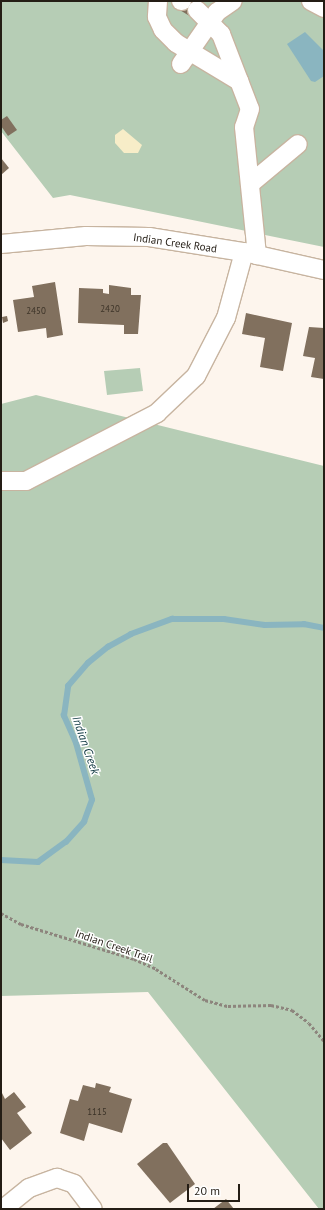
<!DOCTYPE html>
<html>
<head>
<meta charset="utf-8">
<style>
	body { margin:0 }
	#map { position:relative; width:325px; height:1210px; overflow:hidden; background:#fdf5ed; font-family:"PT Sans",sans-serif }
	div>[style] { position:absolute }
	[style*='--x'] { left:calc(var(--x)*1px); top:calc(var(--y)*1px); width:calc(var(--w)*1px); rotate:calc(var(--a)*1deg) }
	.green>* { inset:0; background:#b6cdb5 }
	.sand>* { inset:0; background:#f7edc8 }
	.water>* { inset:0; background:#8ab5c0 }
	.stream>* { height:5.5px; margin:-2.75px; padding:0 2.75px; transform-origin:2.75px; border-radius:2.75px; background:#8ab5c0 }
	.building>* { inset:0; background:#81705e }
	.path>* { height:2.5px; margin-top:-1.25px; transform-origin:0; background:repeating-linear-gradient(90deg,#8d857d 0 3px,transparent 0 5px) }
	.roads { filter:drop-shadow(1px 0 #c7b4a0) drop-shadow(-1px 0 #c7b4a0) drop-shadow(0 1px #c7b4a0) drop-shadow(0 -1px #c7b4a0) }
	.minor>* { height:18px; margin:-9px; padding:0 9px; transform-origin:9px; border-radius:9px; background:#fff }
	span { translate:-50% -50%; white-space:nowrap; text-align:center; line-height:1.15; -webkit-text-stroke:3px #fff; paint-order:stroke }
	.number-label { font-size:9px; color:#3b3227 }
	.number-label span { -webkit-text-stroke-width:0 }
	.street-label { font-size:11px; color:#241d15 }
	.water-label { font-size:12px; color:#0a343d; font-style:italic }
	.frame { position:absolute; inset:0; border:2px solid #241d15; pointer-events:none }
	.scale { position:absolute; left:187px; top:1184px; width:53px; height:18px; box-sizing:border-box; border:2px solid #241d15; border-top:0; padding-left:5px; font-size:12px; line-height:14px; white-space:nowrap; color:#241d15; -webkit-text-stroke:3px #fff; paint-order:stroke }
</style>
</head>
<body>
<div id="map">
	<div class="green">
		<i style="clip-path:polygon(1px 1px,324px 1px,324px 247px,70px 195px,53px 198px,1px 131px)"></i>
		<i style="clip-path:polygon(140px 368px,143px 391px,107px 395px,104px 371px)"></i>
		<i style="clip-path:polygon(36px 395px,324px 466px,324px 1209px,319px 1209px,148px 992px,1px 996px,1px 404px)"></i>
	</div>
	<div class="sand">
		<i style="clip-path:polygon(123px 129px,142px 145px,138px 153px,124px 153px,115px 143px,115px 135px)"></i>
	</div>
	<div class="water">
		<i style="clip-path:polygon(305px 32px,324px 51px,324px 76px,315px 82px,311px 81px,287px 44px)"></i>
	</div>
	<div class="stream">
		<i style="--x:1;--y:860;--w:37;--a:3"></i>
		<i style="--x:38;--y:862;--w:34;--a:-36"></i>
		<i style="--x:66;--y:842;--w:27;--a:-48"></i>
		<i style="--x:84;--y:822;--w:23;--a:-70"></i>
		<i style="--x:92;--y:800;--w:59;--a:-105.7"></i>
		<i style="--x:76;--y:743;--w:30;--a:-114"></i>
		<i style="--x:64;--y:716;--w:30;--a:-82"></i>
		<i style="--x:68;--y:686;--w:30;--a:-49"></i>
		<i style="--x:88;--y:663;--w:26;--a:-39"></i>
		<i style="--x:108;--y:647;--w:26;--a:-29"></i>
		<i style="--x:131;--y:634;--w:44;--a:-20.1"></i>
		<i style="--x:172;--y:619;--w:52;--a:0"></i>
		<i style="--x:224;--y:619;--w:41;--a:8.3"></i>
		<i style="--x:265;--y:625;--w:39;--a:-1"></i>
		<i style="--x:304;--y:624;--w:20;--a:11"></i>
	</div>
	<div class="building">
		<i style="clip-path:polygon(183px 1px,202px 1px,193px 18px,178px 9px)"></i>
		<i style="clip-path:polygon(7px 116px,17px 130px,8px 136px,1px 126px,1px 120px)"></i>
		<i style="clip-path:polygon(1px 158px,9px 168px,1px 175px)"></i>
		<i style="clip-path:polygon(55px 282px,63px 335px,47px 338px,46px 328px,18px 332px,13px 300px,34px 297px,32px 286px)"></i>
		<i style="clip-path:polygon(109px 285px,131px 288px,131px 295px,141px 295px,138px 334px,124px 334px,124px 325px,78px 323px,79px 288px,103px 289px,103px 293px,109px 294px)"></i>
		<i style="clip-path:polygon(246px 313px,292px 323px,283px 371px,260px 367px,265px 338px,242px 334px)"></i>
		<i style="clip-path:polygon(7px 316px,8px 321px,3px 323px,2px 317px)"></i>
		<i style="clip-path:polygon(309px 327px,324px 328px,324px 379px,311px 377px,315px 358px,303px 356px)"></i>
		<i style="clip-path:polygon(96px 1083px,111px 1087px,109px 1092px,132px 1099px,122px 1133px,89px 1123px,84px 1141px,60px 1133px,70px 1099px,78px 1101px,83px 1085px,95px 1088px)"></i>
		<i style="clip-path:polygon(1px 1091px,5px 1099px,14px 1092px,26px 1107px,17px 1113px,32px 1133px,10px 1150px,1px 1138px)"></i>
		<i style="clip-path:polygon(163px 1143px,167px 1143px,195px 1184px,170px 1203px,137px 1164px)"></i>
		<i style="clip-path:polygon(226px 1199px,234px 1209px,213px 1209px)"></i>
	</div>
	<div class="path">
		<i style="--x:1;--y:913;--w:23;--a:29"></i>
		<i style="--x:21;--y:924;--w:118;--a:17.2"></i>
		<i style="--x:134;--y:959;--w:24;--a:24"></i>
		<i style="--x:156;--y:969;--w:58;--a:32.3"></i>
		<i style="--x:205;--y:1000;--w:24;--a:15"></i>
		<i style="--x:228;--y:1006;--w:43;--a:-1.3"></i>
		<i style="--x:271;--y:1005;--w:22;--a:13"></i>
		<i style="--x:292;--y:1010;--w:21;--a:37"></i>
		<i style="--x:309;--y:1023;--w:23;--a:50"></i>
	</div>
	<div class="roads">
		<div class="minor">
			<i style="--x:158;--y:1;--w:16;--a:94"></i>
			<i style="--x:157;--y:17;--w:14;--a:65"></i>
			<i style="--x:163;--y:30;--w:18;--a:45"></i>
			<i style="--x:176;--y:43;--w:74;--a:31.1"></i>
			<i style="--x:181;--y:1;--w:1;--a:0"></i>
			<i style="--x:311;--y:1;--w:15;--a:28"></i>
			<i style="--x:197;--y:10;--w:34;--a:45"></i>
			<i style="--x:221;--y:34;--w:80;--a:68.9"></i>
			<i style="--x:250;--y:109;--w:19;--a:108"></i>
			<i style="--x:244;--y:127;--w:129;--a:84.2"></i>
			<i style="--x:181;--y:64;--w:63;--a:-55.3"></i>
			<i style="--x:217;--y:12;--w:19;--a:-35"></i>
			<i style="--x:250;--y:184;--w:62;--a:-39.8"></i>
			<i style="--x:1;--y:244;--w:85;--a:-5.4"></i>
			<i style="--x:86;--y:236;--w:63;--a:0.9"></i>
			<i style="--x:149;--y:237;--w:96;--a:9"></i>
			<i style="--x:244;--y:252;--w:82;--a:12.7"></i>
			<i style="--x:1;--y:481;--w:25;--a:0"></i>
			<i style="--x:26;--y:481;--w:148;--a:-27.4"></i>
			<i style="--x:157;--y:413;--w:54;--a:-43.5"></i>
			<i style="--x:196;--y:376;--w:65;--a:-62.7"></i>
			<i style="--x:226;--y:318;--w:68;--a:-74.7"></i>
			<i style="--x:3;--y:1209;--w:33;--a:-39"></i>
			<i style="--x:29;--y:1188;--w:30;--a:-20"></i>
			<i style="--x:57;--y:1178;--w:18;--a:19"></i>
			<i style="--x:74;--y:1184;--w:31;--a:53"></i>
		</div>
	</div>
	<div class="number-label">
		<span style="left:110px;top:309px">2420</span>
		<span style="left:36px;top:311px">2450</span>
		<span style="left:97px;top:1112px">1115</span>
	</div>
	<div class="street-label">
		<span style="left:175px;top:243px;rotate:8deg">Indian Creek Road</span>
		<span style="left:114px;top:946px;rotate:19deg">Indian Creek Trail</span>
	</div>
	<div class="water-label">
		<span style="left:86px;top:745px;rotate:71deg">Indian Creek</span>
	</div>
	<div class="frame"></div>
	<div class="scale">20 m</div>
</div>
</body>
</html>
